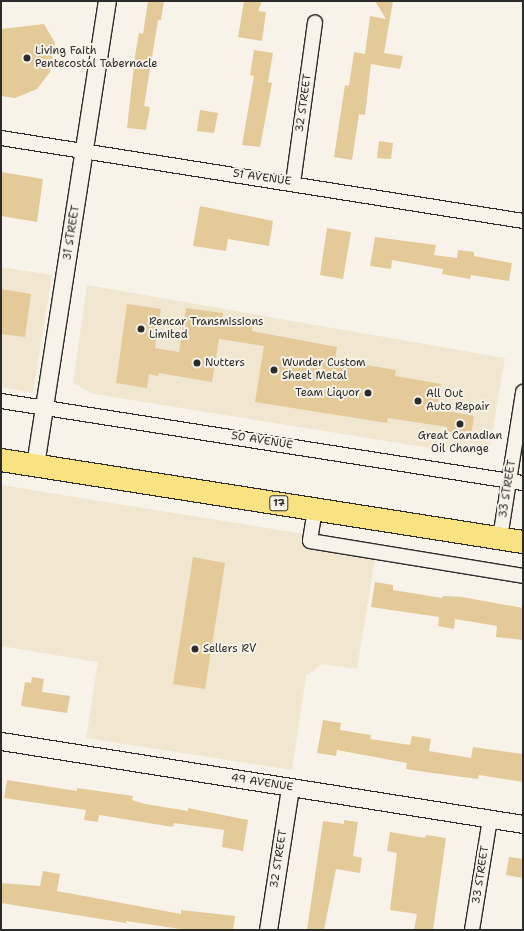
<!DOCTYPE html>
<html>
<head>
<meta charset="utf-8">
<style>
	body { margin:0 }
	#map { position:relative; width:524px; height:931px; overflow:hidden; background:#f7f3e8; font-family:"Shantell Sans",sans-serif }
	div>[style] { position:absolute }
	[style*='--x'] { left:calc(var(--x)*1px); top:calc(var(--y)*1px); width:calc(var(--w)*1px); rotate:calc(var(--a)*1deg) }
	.built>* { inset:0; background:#f1e7d0 }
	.building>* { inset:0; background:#e4ca99 }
	.roads { filter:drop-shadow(1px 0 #2b2b2b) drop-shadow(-1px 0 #2b2b2b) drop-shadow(0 1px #2b2b2b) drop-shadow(0 -1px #2b2b2b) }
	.minor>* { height:14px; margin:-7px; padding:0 7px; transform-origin:7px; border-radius:7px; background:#f7f3e8 }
	.tertiary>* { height:17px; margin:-8.5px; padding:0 8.5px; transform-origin:8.5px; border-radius:8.5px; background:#f7f3e8 }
	.primary>* { height:22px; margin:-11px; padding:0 11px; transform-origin:11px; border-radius:11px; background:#f8e281 }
	.dots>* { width:11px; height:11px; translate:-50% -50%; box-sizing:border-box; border:2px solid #f7f3e8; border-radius:50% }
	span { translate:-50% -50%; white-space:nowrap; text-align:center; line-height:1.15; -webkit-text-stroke:4px #f7f3e8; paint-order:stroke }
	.shield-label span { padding:1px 3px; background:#f7f3e8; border:1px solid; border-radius:3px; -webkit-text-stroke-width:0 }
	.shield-label { font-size:10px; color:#2b2b2b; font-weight:700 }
	.poi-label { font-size:11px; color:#2b2b2b }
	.left { translate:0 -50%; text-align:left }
	.right { translate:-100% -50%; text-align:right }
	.street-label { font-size:11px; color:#2b2b2b }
	.frame { position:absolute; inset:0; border:2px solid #2b2b2b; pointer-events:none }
</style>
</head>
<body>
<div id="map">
	<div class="built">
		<i style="clip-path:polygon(1px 267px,52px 275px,33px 393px,1px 387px)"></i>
		<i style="clip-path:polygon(87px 285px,505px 358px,490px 446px,474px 455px,94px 394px,73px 383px)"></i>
		<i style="clip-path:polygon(1px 485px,377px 546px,357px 669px,322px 664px,306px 676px,292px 770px,86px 738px,98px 662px,1px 646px)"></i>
	</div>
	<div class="building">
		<i style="clip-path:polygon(148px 1px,164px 1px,161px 20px,158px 20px,144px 106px,150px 107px,146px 130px,127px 128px,135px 56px,139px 33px,143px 34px)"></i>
		<i style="clip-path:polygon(244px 1px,262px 1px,258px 11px,266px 12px,262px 41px,238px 37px)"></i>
		<i style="clip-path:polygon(375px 1px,393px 1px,384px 53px,403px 56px,400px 69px,371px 64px,365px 115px,359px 114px,352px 160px,334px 157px,345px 85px,349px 86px,354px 52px,365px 54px,370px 16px,386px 19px)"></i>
		<i style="clip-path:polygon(44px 24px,55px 43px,50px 72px,37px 89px,15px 98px,1px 96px,1px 29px)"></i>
		<i style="clip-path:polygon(254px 50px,273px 53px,268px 82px,272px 83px,260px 147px,242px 145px,254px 76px,250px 75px)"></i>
		<i style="clip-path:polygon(200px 110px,218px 113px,214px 133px,197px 131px)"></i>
		<i style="clip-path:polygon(379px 141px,393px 143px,391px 159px,377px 158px)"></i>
		<i style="clip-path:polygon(1px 172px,43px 179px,37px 222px,1px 216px)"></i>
		<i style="clip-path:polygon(200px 206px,273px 221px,269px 246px,228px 239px,226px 251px,193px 246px)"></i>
		<i style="clip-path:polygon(327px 228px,351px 232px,343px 279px,320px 275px)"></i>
		<i style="clip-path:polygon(375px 237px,436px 245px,434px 255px,457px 258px,458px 250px,474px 252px,474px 256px,512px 263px,509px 281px,471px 275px,470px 279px,442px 274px,443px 269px,392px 260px,391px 269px,370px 266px)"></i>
		<i style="clip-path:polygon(1px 289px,31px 294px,25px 337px,1px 334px)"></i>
		<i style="clip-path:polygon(127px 304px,161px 309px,155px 348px,179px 352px,186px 308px,223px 313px,223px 318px,253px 322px,252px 331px,337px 347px,335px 360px,396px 370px,395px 376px,441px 384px,437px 409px,474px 416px,471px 436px,446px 431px,447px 427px,388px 418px,387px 423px,255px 402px,264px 346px,219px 339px,212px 382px,159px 373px,158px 376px,149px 374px,147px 388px,116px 383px)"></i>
		<i style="clip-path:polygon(193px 557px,225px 563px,205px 689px,173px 684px)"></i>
		<i style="clip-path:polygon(375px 582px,393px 585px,393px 590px,442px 598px,443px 596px,462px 597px,523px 608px,523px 640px,496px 637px,497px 626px,455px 619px,454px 629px,438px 626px,439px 617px,371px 607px)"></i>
		<i style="clip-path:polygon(32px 677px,44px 679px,42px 692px,70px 696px,67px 713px,21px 706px,25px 682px,31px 683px)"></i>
		<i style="clip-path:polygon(323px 720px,341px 723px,340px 730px,371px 735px,370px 739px,410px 745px,412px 736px,431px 739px,429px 751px,471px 758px,473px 747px,523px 754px,523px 782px,479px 775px,478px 779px,425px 772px,406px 769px,407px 763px,337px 750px,336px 756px,317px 753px)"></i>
		<i style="clip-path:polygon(7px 780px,77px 791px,77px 788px,133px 796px,132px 800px,145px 804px,188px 811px,188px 808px,248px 820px,243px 851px,222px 847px,224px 830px,174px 823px,173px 827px,99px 815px,98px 822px,84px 820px,86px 810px,4px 798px)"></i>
		<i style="clip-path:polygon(344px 820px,358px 822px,353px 856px,362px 858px,360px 873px,336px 869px,324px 930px,307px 930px,323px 821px,344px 824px)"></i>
		<i style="clip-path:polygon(390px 832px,425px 838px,426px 835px,446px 838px,433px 930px,414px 930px,417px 914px,390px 910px,397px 853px,387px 851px)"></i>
		<i style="clip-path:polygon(509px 857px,523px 859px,523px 878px,506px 875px)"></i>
		<i style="clip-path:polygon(43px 871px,60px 874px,57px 891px,181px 914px,181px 910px,235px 916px,233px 930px,187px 930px,126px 921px,126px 923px,1px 903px,1px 883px,40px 886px)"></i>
	</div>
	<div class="roads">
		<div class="minor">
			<i style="--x:1;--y:138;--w:529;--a:9.03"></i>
			<i style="--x:293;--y:183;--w:162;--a:-82.2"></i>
			<i style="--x:1;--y:401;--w:528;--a:8.93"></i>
			<i style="--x:315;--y:509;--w:32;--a:99"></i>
			<i style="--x:310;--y:541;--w:216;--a:9.3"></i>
			<i style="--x:500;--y:538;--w:148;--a:-81"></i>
			<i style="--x:472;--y:930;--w:112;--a:-80.8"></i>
		</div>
		<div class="tertiary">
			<i style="--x:35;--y:465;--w:470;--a:-81.2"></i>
			<i style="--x:1;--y:741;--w:529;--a:9.03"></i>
			<i style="--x:268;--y:930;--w:144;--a:-81.2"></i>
		</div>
		<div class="primary">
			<i style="--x:1;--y:460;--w:528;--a:8.93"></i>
		</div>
	</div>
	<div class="dots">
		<i style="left:27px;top:58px;background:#2b2b2b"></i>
		<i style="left:141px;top:329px;background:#2b2b2b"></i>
		<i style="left:197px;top:363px;background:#2b2b2b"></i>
		<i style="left:274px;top:370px;background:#2b2b2b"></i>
		<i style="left:368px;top:393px;background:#2b2b2b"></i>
		<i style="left:418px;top:401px;background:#2b2b2b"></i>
		<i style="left:460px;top:424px;background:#2b2b2b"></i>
		<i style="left:195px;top:649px;background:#2b2b2b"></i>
	</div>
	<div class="shield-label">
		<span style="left:279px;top:503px">17</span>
	</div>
	<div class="poi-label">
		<span class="left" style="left:35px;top:58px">Living Faith<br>Pentecostal Tabernacle</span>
		<span class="left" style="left:149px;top:329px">Rencar Transmissions<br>Limited</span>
		<span class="left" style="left:205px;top:363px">Nutters</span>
		<span class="left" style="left:282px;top:370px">Wunder Custom<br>Sheet Metal</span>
		<span class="right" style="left:360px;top:393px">Team Liquor</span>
		<span class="left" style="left:426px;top:401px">All Out<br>Auto Repair</span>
		<span style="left:460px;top:443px">Great Canadian<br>Oil Change</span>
		<span class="left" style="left:203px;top:649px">Sellers RV</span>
	</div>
	<div class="street-label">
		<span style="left:304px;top:103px;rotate:-82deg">32 STREET</span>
		<span style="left:262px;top:178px;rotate:8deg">51 AVENUE</span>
		<span style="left:72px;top:233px;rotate:-81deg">31 STREET</span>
		<span style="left:262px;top:441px;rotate:9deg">50 AVENUE</span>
		<span style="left:508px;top:489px;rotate:-81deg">33 STREET</span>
		<span style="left:262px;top:783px;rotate:9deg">49 AVENUE</span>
		<span style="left:279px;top:859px;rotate:-81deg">32 STREET</span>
		<span style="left:481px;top:875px;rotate:-81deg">33 STREET</span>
	</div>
	<div class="frame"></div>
</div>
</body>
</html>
